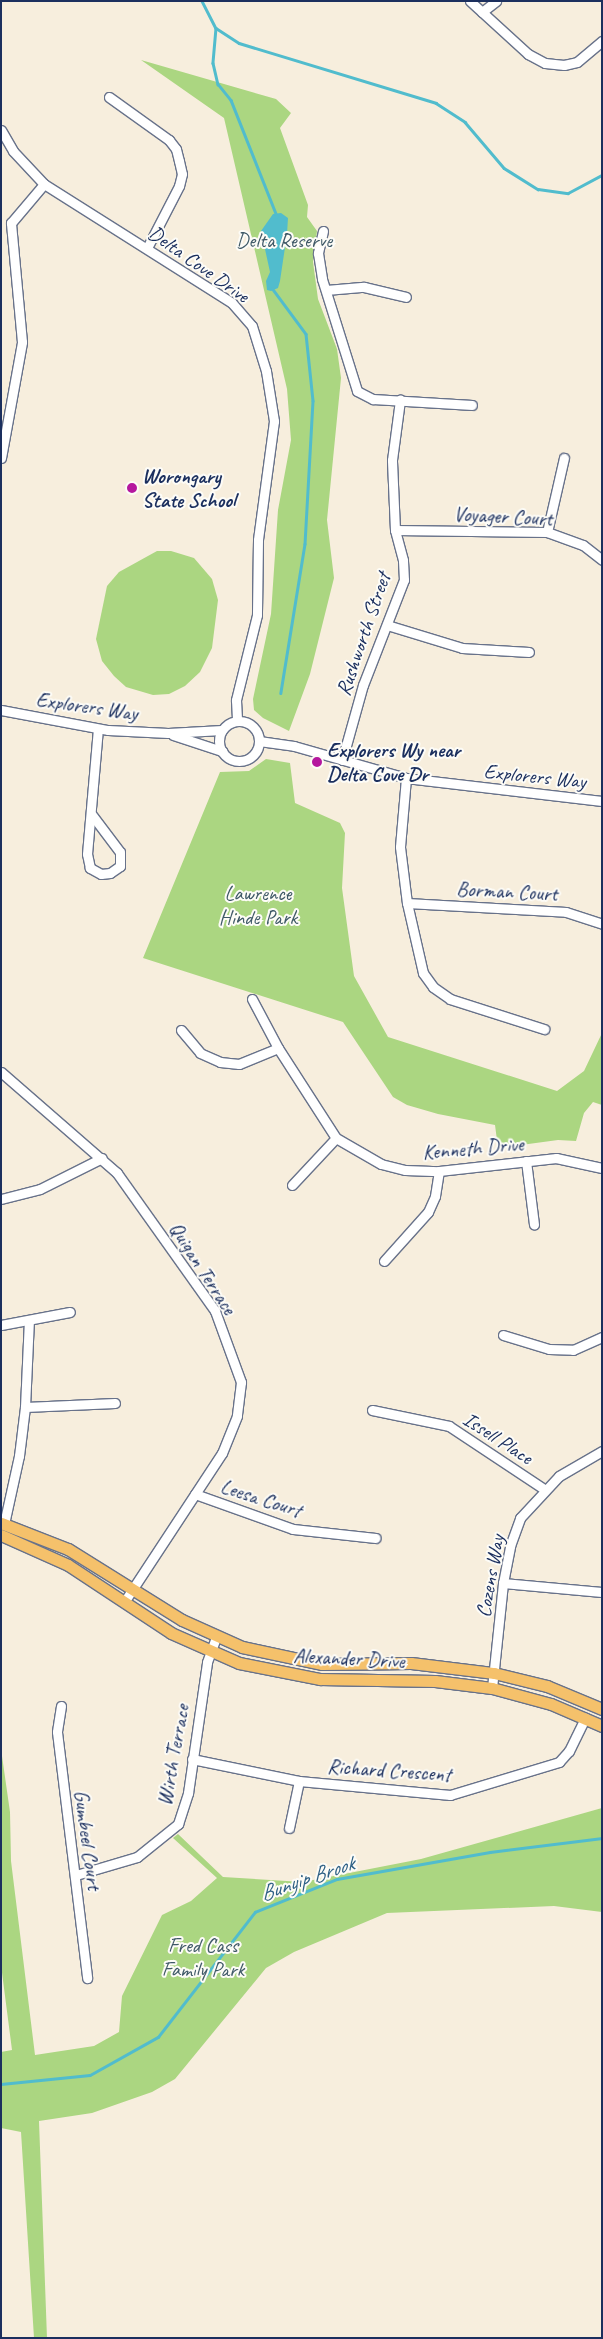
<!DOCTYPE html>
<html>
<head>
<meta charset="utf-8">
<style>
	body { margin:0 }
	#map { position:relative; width:603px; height:2339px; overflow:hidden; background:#f7eedd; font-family:Caveat,sans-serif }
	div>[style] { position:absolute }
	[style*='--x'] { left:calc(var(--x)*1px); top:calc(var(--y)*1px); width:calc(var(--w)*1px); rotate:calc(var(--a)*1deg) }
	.green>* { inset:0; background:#abd681 }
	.water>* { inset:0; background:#51bccd }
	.stream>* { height:2.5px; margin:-1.25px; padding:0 1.25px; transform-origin:1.25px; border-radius:1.25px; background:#51bccd }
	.roads { filter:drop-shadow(1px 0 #68728a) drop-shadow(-1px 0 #68728a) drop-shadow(0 1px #68728a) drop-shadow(0 -1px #68728a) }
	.minor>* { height:9px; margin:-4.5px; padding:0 4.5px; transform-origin:4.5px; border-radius:4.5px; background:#fff }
	.minor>.ring { margin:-4.5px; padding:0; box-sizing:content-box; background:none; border:9px solid #fff; border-radius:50% }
	.major>* { height:11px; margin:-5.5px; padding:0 5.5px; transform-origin:5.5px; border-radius:5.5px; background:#f5c16b }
	.dots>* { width:14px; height:14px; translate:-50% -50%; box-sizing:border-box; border:2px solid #fdfcf7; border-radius:50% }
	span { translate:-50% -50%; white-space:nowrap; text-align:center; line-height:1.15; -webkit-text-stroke:4px #fdfcf7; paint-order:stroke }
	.park-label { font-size:21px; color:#3f5967 }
	.street-label { font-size:21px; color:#1b2f5e }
	.poi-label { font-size:21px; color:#1b2f5e; font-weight:700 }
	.left { translate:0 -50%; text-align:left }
	.water-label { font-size:22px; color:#2e6085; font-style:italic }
	.frame { position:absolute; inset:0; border:2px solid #1b2f5e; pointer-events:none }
</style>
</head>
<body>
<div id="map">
	<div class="green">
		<i style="clip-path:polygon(141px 60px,276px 99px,291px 113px,280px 128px,308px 205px,307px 217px,317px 231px,313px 262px,318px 299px,337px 349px,341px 378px,327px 520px,334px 578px,310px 674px,289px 731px,263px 718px,254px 710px,253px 699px,271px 614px,278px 510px,291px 440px,287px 389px,224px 118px)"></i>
		<i style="clip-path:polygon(157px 551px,171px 551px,194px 558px,212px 579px,218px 600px,212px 648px,200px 672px,185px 686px,169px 694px,153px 695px,126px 687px,114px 676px,102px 661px,96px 639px,107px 586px,119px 572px)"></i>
		<i style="clip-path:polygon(266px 759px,290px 763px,295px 803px,340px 823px,345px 833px,342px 888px,354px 976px,388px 1037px,557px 1091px,584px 1071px,602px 1033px,602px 1105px,593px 1102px,584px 1113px,576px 1141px,558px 1140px,498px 1148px,495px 1125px,438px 1114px,407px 1105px,393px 1097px,343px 1022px,143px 958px,220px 772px,249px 771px)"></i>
		<i style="clip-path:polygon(1px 1749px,10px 1812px,11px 1861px,35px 2055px,94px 2046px,119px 2032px,122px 1996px,162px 1915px,191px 1901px,217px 1878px,173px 1838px,178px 1834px,223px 1877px,303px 1882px,421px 1859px,602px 1808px,602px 1912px,554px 1906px,387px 1913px,294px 1952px,266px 1968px,175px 2079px,152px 2092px,92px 2113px,39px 2121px,47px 2338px,34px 2338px,21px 2132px,1px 2128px,1px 2052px,12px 2050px,1px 1965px)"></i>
	</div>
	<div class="water">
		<i style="clip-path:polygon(281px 213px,288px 218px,287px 234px,280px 281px,278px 288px,271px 291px,267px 290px,266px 281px,270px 272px,261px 231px,273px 214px)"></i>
	</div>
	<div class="stream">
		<i style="--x:202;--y:1;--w:30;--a:63"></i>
		<i style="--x:216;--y:28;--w:27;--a:33"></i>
		<i style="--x:239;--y:43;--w:206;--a:16.9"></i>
		<i style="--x:436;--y:103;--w:35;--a:33"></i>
		<i style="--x:465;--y:122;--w:60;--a:49.7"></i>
		<i style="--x:504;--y:168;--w:40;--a:32"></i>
		<i style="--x:538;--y:189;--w:30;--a:8"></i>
		<i style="--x:568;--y:193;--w:38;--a:-28"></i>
		<i style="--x:216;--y:28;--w:35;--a:95"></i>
		<i style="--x:213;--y:63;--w:22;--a:77"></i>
		<i style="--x:218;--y:84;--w:21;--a:51"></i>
		<i style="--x:231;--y:100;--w:125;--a:68.4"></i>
		<i style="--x:272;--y:288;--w:57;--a:53.5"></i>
		<i style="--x:306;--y:334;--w:67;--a:84"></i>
		<i style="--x:313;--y:401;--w:143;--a:93.2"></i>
		<i style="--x:305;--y:544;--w:151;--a:99.2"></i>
		<i style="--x:1;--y:2084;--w:89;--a:-5.8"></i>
		<i style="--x:90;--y:2075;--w:78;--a:-29.2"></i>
		<i style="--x:158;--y:2037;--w:158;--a:-52.2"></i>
		<i style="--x:255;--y:1912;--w:88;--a:-21.9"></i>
		<i style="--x:337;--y:1879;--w:155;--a:-10"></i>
		<i style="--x:490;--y:1852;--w:113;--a:-7.1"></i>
	</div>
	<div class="roads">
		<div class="minor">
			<i style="--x:470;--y:1;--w:79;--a:42.4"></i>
			<i style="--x:528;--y:54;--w:19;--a:28"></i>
			<i style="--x:545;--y:63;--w:19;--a:6"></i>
			<i style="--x:564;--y:65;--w:13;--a:-13"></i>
			<i style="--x:577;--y:62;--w:33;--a:-40"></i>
			<i style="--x:482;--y:12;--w:18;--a:-38"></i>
			<i style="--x:109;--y:97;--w:74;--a:35.6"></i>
			<i style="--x:169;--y:140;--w:11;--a:52"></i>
			<i style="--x:176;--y:149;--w:12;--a:76"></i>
			<i style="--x:179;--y:161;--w:13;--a:77"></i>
			<i style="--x:182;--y:174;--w:12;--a:104"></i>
			<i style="--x:179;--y:186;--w:70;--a:117.3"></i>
			<i style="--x:1;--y:130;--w:24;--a:60"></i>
			<i style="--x:13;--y:151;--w:45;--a:46.8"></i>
			<i style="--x:44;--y:184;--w:222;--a:32.3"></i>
			<i style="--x:232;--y:303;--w:30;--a:49"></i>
			<i style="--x:252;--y:326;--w:47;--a:72.7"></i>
			<i style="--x:266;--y:371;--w:51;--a:80.9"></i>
			<i style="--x:274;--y:421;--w:120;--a:97.7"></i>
			<i style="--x:258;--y:540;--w:75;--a:90.8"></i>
			<i style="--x:257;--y:615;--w:88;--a:103.9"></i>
			<i style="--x:236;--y:700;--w:21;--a:87"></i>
			<i style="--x:323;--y:231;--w:23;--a:103"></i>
			<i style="--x:318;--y:253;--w:26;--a:81"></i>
			<i style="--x:322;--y:279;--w:117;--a:72.6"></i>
			<i style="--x:357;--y:391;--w:18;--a:27"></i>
			<i style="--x:373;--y:399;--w:99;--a:3.5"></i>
			<i style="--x:326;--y:290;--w:38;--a:-5"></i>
			<i style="--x:364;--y:287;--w:43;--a:13.4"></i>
			<i style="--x:1;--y:458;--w:118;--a:-79.7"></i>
			<i style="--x:22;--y:342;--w:120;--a:-95.3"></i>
			<i style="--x:11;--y:223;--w:51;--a:-49.8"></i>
			<i style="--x:395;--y:530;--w:152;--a:0.8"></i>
			<i style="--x:547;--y:532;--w:38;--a:20"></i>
			<i style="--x:583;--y:545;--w:24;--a:38"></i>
			<i style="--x:547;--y:532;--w:76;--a:-77.1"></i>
			<i style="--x:387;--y:625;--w:78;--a:17"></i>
			<i style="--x:462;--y:648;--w:67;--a:3.4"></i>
			<i style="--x:1;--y:710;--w:109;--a:10.6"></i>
			<i style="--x:108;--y:730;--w:60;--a:2.9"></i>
			<i style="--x:168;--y:733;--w:54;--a:-3.2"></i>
			<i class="ring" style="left:219px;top:721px;width:31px;height:31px"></i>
			<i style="--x:173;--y:735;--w:52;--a:18.1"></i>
			<i style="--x:259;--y:741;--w:35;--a:8"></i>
			<i style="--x:294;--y:746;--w:116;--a:15.9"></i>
			<i style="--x:406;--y:778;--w:197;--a:6.7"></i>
			<i style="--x:342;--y:760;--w:78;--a:-74.4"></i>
			<i style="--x:363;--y:685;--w:113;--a:-68.7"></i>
			<i style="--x:404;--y:580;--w:20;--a:-93"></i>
			<i style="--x:403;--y:560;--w:31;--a:-105"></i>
			<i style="--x:395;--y:530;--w:70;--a:-92.5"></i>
			<i style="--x:392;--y:460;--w:61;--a:-82.4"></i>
			<i style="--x:406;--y:778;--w:69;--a:95"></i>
			<i style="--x:400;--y:847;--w:56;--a:82.9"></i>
			<i style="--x:407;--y:903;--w:72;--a:77.1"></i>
			<i style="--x:423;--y:973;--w:17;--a:54"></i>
			<i style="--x:433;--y:987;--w:21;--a:35"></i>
			<i style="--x:450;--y:999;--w:99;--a:17.7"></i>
			<i style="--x:92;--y:815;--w:46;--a:52.9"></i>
			<i style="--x:120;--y:852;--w:14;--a:90"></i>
			<i style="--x:120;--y:866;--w:12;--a:145"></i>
			<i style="--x:110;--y:873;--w:9;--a:174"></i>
			<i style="--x:101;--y:874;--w:13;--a:-151"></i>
			<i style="--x:90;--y:868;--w:14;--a:-102"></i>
			<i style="--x:87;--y:854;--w:125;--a:-85"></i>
			<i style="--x:407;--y:903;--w:159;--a:3.2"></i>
			<i style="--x:566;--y:912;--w:38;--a:18"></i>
			<i style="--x:252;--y:999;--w:55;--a:62"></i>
			<i style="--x:278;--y:1048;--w:107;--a:57.2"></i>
			<i style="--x:336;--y:1138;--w:52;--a:30"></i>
			<i style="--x:381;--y:1164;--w:25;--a:14"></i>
			<i style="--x:405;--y:1170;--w:34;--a:2"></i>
			<i style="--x:439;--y:1171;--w:118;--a:-6.3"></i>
			<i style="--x:556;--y:1158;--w:47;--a:12.3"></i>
			<i style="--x:181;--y:1030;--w:30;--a:50"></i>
			<i style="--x:200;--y:1053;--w:22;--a:24"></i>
			<i style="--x:220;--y:1062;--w:19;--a:6"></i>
			<i style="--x:239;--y:1064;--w:42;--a:-22.3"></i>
			<i style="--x:1;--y:1072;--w:154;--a:41"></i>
			<i style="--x:117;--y:1173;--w:169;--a:54.6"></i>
			<i style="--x:215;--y:1311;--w:76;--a:69.9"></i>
			<i style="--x:241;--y:1382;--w:34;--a:97"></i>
			<i style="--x:237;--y:1416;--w:40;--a:112"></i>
			<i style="--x:222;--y:1453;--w:178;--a:123.3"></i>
			<i style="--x:526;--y:1161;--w:64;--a:82.8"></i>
			<i style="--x:292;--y:1185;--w:64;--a:-46.9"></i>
			<i style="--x:1;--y:1199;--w:40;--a:-14.4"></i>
			<i style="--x:40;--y:1189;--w:69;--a:-26.6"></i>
			<i style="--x:384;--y:1261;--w:66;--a:-48.1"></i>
			<i style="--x:428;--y:1212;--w:17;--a:-66"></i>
			<i style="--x:435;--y:1196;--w:25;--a:-81"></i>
			<i style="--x:1;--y:1325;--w:70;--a:-10.7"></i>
			<i style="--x:503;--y:1335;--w:48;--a:16.9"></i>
			<i style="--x:549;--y:1349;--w:24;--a:2"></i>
			<i style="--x:573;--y:1350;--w:32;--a:-24"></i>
			<i style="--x:25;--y:1407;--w:90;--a:-2.5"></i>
			<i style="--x:372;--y:1410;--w:79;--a:11.7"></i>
			<i style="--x:449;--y:1426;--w:114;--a:33.6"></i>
			<i style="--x:195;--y:1494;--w:104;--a:19.7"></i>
			<i style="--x:293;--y:1529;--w:83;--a:6.2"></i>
			<i style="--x:4;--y:1524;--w:70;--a:-77.6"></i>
			<i style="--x:19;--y:1456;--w:49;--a:-83"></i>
			<i style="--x:25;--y:1407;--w:87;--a:-87.4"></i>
			<i style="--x:503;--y:1583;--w:99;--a:5.2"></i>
			<i style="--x:492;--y:1688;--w:106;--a:-84"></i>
			<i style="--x:503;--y:1583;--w:38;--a:-79"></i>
			<i style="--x:510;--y:1546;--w:30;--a:-70"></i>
			<i style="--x:520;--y:1518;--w:57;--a:-47.1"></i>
			<i style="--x:559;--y:1476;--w:50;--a:-30.2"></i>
			<i style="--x:61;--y:1706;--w:26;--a:99"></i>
			<i style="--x:57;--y:1732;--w:248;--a:83"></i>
			<i style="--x:192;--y:1759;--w:109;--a:11.6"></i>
			<i style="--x:299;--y:1781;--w:152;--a:5.3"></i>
			<i style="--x:450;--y:1795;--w:114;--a:-16.8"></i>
			<i style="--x:559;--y:1762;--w:15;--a:-48"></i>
			<i style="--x:569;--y:1751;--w:37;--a:-64"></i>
			<i style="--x:289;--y:1828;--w:48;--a:-78"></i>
			<i style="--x:76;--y:1875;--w:64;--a:-16.4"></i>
			<i style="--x:137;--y:1857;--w:53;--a:-38.8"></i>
			<i style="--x:178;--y:1824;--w:33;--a:-72"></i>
			<i style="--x:188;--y:1793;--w:132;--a:-81.7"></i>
			<i style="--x:207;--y:1662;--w:27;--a:-70"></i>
		</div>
		<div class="major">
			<i style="--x:1;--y:1523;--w:72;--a:21.2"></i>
			<i style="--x:68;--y:1549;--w:134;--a:31.9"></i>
			<i style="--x:182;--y:1620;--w:66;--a:24.2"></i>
			<i style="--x:242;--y:1647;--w:82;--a:12"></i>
			<i style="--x:322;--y:1664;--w:89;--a:-0.6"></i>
			<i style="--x:411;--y:1663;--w:84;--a:6.9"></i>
			<i style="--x:494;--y:1673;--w:55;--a:13.8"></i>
			<i style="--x:547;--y:1686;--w:60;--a:22.7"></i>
			<i style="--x:1;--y:1535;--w:73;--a:24.1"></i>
			<i style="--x:68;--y:1565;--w:123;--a:33.4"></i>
			<i style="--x:171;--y:1633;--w:74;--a:23.8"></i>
			<i style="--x:239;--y:1663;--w:83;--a:11.2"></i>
			<i style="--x:320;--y:1679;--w:115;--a:1"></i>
			<i style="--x:435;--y:1681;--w:57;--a:7"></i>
			<i style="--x:492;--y:1688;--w:61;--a:15.2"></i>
			<i style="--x:551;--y:1704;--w:56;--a:23.3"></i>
		</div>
	</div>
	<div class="dots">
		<i style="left:132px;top:488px;background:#b5179e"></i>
		<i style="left:317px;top:762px;background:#b5179e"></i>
	</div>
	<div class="park-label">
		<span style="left:284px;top:240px">Delta Reserve</span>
		<span style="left:258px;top:905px">Lawrence<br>Hinde Park</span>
		<span style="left:203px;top:1957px">Fred Cass<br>Family Park</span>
	</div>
	<div class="street-label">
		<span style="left:199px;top:264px;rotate:35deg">Delta Cove Drive</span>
		<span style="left:503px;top:516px;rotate:3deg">Voyager Court</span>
		<span style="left:363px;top:634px;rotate:-71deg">Rushworth Street</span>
		<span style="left:87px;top:706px;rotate:8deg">Explorers Way</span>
		<span style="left:535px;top:776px;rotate:6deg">Explorers Way</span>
		<span style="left:507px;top:891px;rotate:3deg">Borman Court</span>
		<span style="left:473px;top:1148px;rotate:-5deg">Kenneth Drive</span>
		<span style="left:203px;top:1268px;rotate:57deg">Quigan Terrace</span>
		<span style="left:498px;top:1438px;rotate:33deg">Issell Place</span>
		<span style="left:261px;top:1498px;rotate:18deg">Leesa Court</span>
		<span style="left:490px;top:1576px;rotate:-80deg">Cozens Way</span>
		<span style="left:349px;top:1658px;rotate:3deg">Alexander Drive</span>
		<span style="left:173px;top:1755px;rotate:-80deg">Wirth Terrace</span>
		<span style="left:389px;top:1770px;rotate:4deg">Richard Crescent</span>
		<span style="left:88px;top:1840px;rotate:82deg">Gumbeel Court</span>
	</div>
	<div class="poi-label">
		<span class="left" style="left:142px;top:488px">Worongary<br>State School</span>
		<span class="left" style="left:327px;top:762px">Explorers Wy near<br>Delta Cove Dr</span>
	</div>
	<div class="water-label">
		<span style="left:307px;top:1879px;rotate:-19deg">Bunyip Brook</span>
	</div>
	<div class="frame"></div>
</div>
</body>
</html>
